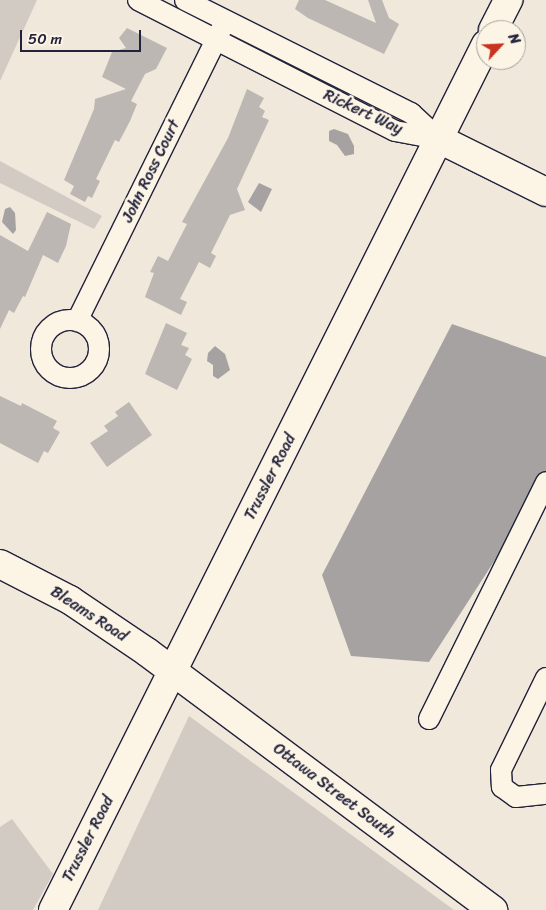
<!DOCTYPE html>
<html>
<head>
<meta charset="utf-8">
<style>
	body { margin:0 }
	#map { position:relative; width:546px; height:910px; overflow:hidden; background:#efe8db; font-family:Sriracha,sans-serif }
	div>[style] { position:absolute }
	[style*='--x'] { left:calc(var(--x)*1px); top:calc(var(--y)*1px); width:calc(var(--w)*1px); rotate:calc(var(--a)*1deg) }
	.green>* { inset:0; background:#d1cbc3 }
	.water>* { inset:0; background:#a6a2a2 }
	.building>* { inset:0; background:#bcb7b3 }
	.roads { filter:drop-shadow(1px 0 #22223b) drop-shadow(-1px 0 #22223b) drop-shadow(0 1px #22223b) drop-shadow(0 -1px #22223b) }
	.street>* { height:20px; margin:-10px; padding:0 10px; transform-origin:10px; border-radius:10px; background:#fcf5e5 }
	.street>.ring { margin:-10px; padding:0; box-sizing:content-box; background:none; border:20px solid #fcf5e5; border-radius:50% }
	.secondary>* { height:28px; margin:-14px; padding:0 14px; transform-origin:14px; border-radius:14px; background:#fcf5e5 }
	span { translate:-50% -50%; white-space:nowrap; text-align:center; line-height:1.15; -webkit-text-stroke:5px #fcf5e5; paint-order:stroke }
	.street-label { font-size:16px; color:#22223b }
	.north { position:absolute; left:476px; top:20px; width:50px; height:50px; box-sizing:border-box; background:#fcf5e5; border:1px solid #a5a1a1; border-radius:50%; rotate:65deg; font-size:14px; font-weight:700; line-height:20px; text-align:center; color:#22223b }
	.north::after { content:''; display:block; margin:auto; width:18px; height:22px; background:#c8321e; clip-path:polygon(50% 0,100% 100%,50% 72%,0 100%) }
	.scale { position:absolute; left:20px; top:30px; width:121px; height:22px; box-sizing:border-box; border:2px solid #22223b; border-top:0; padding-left:6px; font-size:15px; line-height:18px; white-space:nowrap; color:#22223b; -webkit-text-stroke:4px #fcf5e5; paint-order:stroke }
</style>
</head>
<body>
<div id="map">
	<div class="green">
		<i style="clip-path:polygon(0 0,37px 0,0 81px)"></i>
		<i style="clip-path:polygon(0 161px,102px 216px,94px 229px,0 183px)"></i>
		<i style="clip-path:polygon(189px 716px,454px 910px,98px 910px)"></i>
		<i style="clip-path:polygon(12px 819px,53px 874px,33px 910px,0 910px,0 827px)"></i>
	</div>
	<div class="water">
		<i style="clip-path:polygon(334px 129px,348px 134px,354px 146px,354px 154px,345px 156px,337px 145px,329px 141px,329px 131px)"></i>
		<i style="clip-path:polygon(259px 183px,272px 189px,261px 212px,248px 202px)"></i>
		<i style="clip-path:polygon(10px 207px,15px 213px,16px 230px,13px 234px,2px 222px,5px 209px)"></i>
		<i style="clip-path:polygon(452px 324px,546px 357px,546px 481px,429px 662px,351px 656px,322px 575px)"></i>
		<i style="clip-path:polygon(215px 346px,225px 354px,230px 370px,218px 379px,213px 376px,213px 365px,207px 361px,208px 353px)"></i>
	</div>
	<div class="building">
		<i style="clip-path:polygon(299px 0,325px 0,376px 23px,368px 0,382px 0,389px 18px,399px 24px,384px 54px,308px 18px,295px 9px)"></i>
		<i style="clip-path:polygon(127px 28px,167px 48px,156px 69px,145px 74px,131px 101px,137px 104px,130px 121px,119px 142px,115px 140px,96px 179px,100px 181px,92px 198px,88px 196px,85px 202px,70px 194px,74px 186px,64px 180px,94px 109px,95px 99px,126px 89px,102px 77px,112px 52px,126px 48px,119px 38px)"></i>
		<i style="clip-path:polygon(247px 89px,264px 98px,259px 107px,265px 111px,262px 117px,269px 120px,237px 189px,245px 210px,230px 215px,211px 253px,216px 256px,210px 268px,199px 262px,180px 299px,187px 302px,181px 315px,145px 297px,154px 273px,150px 272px,158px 256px,168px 261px,187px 224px,182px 222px,228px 138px)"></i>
		<i style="clip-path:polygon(47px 212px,71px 224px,66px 246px,58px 263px,43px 255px,25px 297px,23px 296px,14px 313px,9px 310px,0 329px,0 235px,28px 251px)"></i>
		<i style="clip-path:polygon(166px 323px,187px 333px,181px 345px,189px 348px,185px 355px,192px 359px,177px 390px,145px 374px)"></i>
		<i style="clip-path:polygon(0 396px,21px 406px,22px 403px,57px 421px,53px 428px,60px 432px,48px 453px,44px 451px,38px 463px,0 443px)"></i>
		<i style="clip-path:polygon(129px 402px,152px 435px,107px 467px,90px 443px,108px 431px,104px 426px,118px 416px,115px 412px)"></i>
	</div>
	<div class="roads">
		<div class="street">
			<i style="--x:138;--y:0;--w:288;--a:27"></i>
			<i style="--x:395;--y:131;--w:45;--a:10.3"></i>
			<i style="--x:185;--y:0;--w:253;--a:26.6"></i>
			<i style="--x:411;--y:113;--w:38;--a:43"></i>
			<i class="ring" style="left:41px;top:320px;width:38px;height:38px"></i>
			<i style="--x:77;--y:321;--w:335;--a:-63.7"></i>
			<i style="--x:546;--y:678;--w:102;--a:116.1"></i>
			<i style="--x:501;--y:770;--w:17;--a:87"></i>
			<i style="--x:502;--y:787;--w:17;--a:36"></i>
			<i style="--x:516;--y:797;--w:30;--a:-6"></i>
			<i style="--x:429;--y:719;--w:264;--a:-63.7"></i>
		</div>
		<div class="secondary">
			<i style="--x:493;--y:30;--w:34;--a:-63"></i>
			<i style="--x:439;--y:139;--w:119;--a:26.4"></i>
			<i style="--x:0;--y:564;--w:79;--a:27.2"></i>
			<i style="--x:70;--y:600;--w:93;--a:34"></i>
			<i style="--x:147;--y:652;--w:432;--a:36.7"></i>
			<i style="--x:53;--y:910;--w:968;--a:-63.43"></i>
		</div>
	</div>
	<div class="street-label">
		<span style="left:363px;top:112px;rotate:25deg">Rickert Way</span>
		<span style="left:151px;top:171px;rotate:-64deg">John Ross Court</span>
		<span style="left:270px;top:477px;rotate:-63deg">Trussler Road</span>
		<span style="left:89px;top:614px;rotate:33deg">Bleams Road</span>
		<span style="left:334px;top:791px;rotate:37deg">Ottawa Street South</span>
		<span style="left:88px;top:839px;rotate:-63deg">Trussler Road</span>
	</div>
	<div class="north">N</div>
	<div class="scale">50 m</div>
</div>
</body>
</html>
